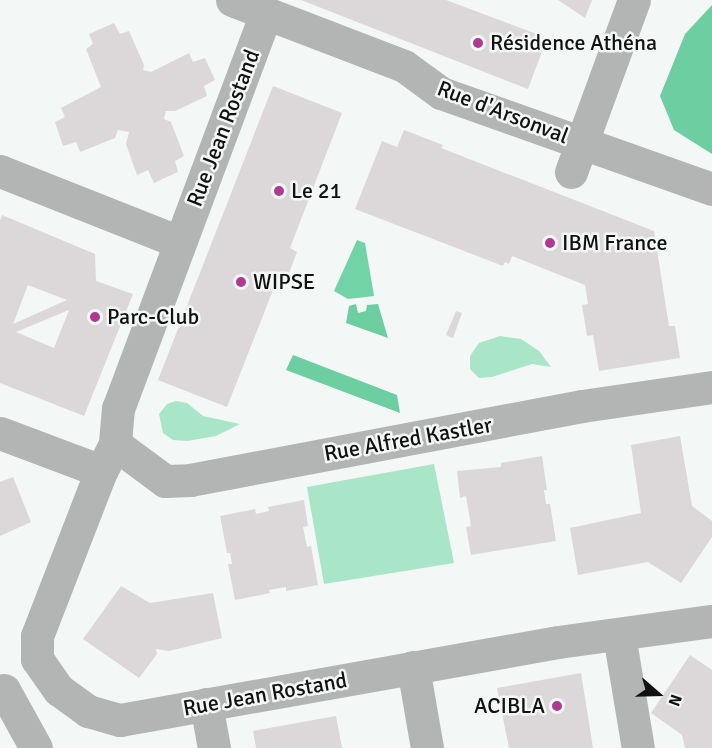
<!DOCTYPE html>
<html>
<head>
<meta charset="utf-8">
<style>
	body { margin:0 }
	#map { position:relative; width:712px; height:748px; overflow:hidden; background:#f3f7f5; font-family:Signika,sans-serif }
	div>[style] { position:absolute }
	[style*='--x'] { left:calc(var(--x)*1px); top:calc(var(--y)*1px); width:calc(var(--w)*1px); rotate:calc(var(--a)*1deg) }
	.green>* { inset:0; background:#a8e6c7 }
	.forest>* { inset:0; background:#6dcea2 }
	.water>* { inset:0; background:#72d3a7 }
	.building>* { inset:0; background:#dcd8da }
	.minor>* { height:33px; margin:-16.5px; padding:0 16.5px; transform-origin:16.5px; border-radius:16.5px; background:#b3b5b4 }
	.dots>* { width:16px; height:16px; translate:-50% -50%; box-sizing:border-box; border:3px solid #f3f7f5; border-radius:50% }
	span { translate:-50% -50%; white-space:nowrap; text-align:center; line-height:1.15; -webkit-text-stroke:5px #f3f7f5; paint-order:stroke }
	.poi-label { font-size:22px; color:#101110 }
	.left { translate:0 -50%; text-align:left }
	.right { translate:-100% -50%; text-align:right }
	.street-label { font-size:22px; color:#101110 }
	.north { position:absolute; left:628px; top:664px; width:60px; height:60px; -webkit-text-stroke:4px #f3f7f5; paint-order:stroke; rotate:110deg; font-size:16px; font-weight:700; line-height:24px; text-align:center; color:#101110 }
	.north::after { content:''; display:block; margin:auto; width:21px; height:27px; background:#101110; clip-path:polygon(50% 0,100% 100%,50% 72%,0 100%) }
</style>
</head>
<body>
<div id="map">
	<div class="green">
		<i style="clip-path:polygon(500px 336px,521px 339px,539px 351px,551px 367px,532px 364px,492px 377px,479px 378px,470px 369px,470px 356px,479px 343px)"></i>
		<i style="clip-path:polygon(176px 401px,187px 403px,203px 416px,240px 424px,216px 436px,187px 441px,173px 440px,163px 433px,159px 414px,167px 404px)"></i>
		<i style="clip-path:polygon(434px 464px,454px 563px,324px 584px,307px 487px)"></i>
	</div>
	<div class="forest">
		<i style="clip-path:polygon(712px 5px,712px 154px,674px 130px,660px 96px,685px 34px)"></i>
		<i style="clip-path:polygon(356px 304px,358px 313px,366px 311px,367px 305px,378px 304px,388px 338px,346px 323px,349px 306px)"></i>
		<i style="clip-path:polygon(293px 355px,397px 395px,400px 413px,286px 370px)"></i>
	</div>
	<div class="water">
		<i style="clip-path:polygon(357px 240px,365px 243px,374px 296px,348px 299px,334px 291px)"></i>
	</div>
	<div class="building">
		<i style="clip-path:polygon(301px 0,446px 0,547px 38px,528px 89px)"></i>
		<i style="clip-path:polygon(558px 0,592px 0,585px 18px)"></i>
		<i style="clip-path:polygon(114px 23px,120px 34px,129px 31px,144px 65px,143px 70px,151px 72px,189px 53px,193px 62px,205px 58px,215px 80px,204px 86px,207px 96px,175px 111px,166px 111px,164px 119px,171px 122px,184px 156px,175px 161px,178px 172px,154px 183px,148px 170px,137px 175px,126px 144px,129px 132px,118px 130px,115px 138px,80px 152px,76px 142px,63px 146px,55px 122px,65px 117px,61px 108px,101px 87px,86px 49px,93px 44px,89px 34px)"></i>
		<i style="clip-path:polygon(273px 86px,342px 113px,290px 248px,297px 252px,287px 278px,279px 275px,227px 407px,158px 380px)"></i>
		<i style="clip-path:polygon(404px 130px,443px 145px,441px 148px,654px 231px,669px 326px,675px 326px,680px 358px,599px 371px,593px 335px,587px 336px,582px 305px,588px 304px,585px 285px,512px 256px,509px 264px,505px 262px,503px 266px,355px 209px,382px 141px,397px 147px)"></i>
		<i style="clip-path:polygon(evenodd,2px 215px,95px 254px,96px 281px,133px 294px,84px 416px,0 383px,0 221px,2px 215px,28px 285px,67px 300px,13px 324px,28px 285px,2px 215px,69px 310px,54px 348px,16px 332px,69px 310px)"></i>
		<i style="clip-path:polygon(456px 311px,462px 313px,453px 338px,446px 335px)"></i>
		<i style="clip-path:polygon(680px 436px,692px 506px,712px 521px,712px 537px,681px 583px,648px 562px,578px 575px,570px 528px,641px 513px,631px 445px)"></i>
		<i style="clip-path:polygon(542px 456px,547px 490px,544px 490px,546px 504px,550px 504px,556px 541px,471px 555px,466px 527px,471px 526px,466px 496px,460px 498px,457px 471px,501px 467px,501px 463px)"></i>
		<i style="clip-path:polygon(13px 477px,31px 522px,0 536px,0 482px)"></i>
		<i style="clip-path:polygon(304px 500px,308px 526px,303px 527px,307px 547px,311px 546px,318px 585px,286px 591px,286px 587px,269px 590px,270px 593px,235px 600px,228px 564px,232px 564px,230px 553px,227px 553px,220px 516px,255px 509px,256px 514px,269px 511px,268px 507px)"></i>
		<i style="clip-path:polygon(121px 586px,150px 603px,213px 593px,222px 638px,169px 651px,156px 649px,157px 654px,139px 678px,83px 639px)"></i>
		<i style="clip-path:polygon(690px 655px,712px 670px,712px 748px,685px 748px,682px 735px,651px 713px)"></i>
		<i style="clip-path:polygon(581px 673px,593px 748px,509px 748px,497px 688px)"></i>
		<i style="clip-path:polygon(336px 716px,342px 748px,256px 748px,253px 731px)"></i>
	</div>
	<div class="minor">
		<i style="--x:232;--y:0;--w:184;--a:21"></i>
		<i style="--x:404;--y:66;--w:46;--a:36.1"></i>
		<i style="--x:441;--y:93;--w:288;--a:19.5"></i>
		<i style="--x:266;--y:13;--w:422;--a:110.5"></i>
		<i style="--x:118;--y:408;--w:36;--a:95"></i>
		<i style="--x:115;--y:444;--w:30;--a:117"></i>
		<i style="--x:101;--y:471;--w:177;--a:111.2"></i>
		<i style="--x:37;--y:636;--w:23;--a:90"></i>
		<i style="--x:37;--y:659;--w:38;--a:55"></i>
		<i style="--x:59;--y:690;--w:36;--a:36"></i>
		<i style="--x:88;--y:711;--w:33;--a:16"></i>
		<i style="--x:120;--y:720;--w:445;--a:-10.1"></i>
		<i style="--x:558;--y:642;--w:155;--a:-7.8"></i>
		<i style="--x:0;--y:171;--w:193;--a:21.6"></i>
		<i style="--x:571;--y:172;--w:183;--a:-69.9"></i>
		<i style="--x:0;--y:433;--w:108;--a:20.6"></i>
		<i style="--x:115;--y:444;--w:62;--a:36.5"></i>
		<i style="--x:165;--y:481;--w:25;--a:-2"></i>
		<i style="--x:190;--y:480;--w:399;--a:-10.7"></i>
		<i style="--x:582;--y:406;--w:131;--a:-8.3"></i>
		<i style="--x:619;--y:635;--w:115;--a:80.5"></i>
		<i style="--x:413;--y:667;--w:82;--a:80.2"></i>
		<i style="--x:4;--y:690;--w:66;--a:61.1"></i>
		<i style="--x:206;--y:704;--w:45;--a:79.7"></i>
	</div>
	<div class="dots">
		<i style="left:478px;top:43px;background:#b03a91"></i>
		<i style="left:279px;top:191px;background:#b03a91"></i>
		<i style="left:550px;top:243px;background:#b03a91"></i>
		<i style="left:241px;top:282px;background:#b03a91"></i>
		<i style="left:95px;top:317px;background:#b03a91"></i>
		<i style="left:557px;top:706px;background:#b03a91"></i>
	</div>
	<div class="poi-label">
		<span class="left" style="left:490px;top:43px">Résidence Athéna</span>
		<span class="left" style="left:291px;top:191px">Le 21</span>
		<span class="left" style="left:562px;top:243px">IBM France</span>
		<span class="left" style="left:253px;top:282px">WIPSE</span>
		<span class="left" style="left:107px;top:317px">Parc-Club</span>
		<span class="right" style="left:545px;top:706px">ACIBLA</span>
	</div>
	<div class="street-label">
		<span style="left:503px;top:112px;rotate:21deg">Rue d'Arsonval</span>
		<span style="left:223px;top:128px;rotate:-69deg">Rue Jean Rostand</span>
		<span style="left:408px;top:439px;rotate:-10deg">Rue Alfred Kastler</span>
		<span style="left:265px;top:694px;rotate:-10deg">Rue Jean Rostand</span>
	</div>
	<div class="north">N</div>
</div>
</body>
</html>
